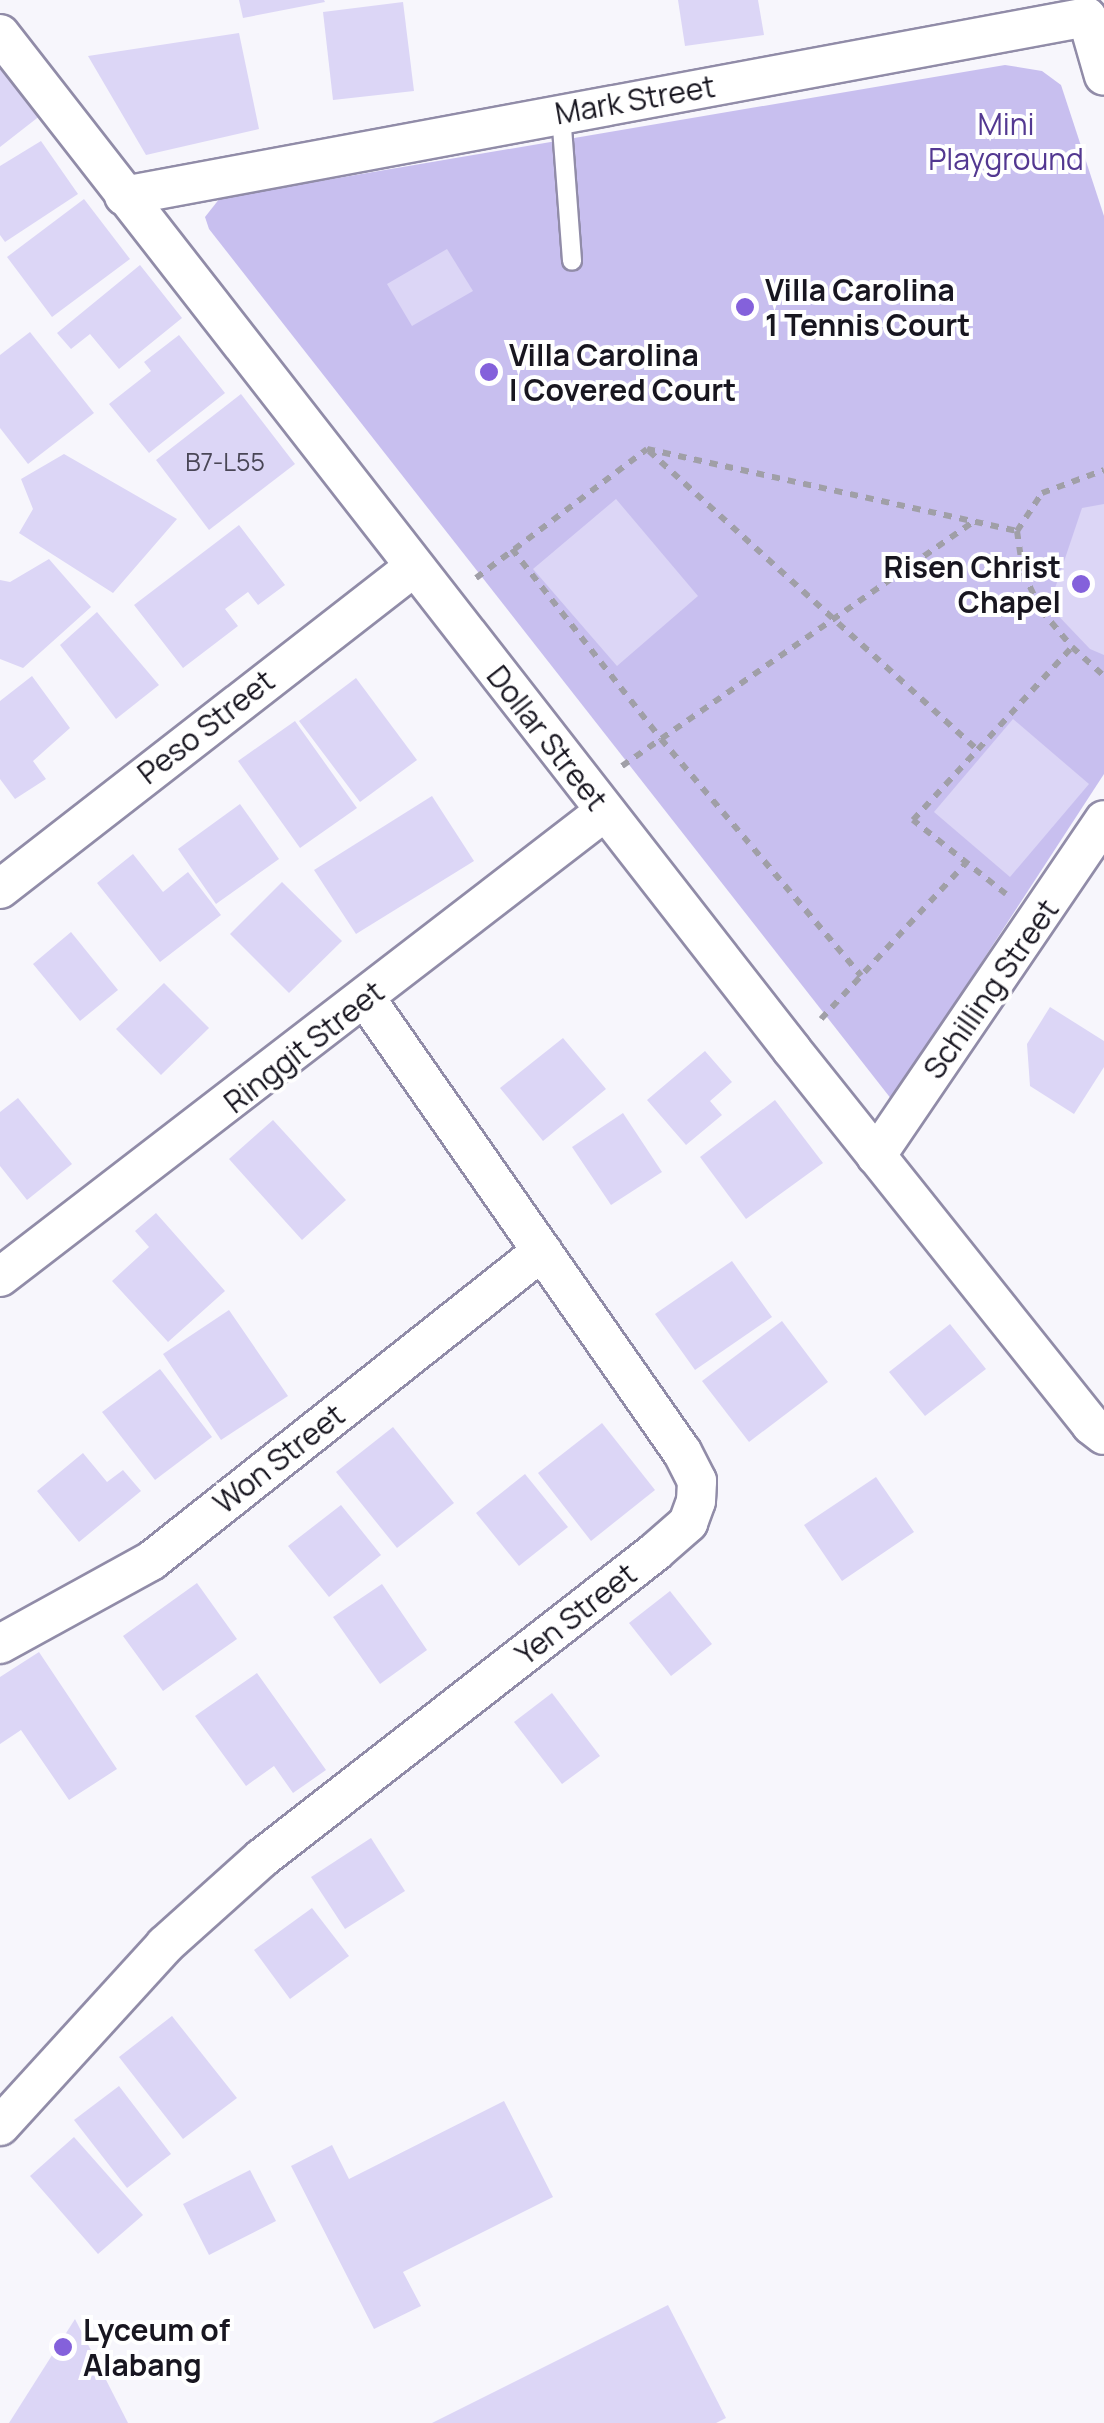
<!DOCTYPE html>
<html>
<head>
<meta charset="utf-8">
<style>
	body { margin:0 }
	#map { position:relative; width:1104px; height:2423px; overflow:hidden; background:#f7f6fc; font-family:Manrope,sans-serif }
	div>[style] { position:absolute }
	[style*='--x'] { left:calc(var(--x)*1px); top:calc(var(--y)*1px); width:calc(var(--w)*1px); rotate:calc(var(--a)*1deg) }
	.green>* { inset:0; background:#c8bfef }
	.building>* { inset:0; background:#dcd6f6 }
	.path>* { height:6px; margin-top:-3px; transform-origin:0; background:repeating-linear-gradient(90deg,#a09fa7 0 8px,transparent 0 16px) }
	.roads { filter:drop-shadow(2px 0 #918ca8) drop-shadow(-2px 0 #918ca8) drop-shadow(0 2px #918ca8) drop-shadow(0 -2px #918ca8) }
	.service>* { height:18px; margin:-9px; padding:0 9px; transform-origin:9px; border-radius:9px; background:#fff }
	.minor>* { height:38px; margin:-19px; padding:0 19px; transform-origin:19px; border-radius:19px; background:#fff }
	.dots>* { width:28px; height:28px; translate:-50% -50%; box-sizing:border-box; border:5px solid #fff; border-radius:50% }
	span { translate:-50% -50%; white-space:nowrap; text-align:center; line-height:1.15; -webkit-text-stroke:8px #fff; paint-order:stroke }
	.number-label { font-size:25px; color:#494656 }
	.number-label span { -webkit-text-stroke-width:0 }
	.street-label { font-size:30px; color:#181620 }
	.park-label { font-size:30px; color:#533891 }
	.poi-label { font-size:30px; color:#181620; font-weight:700 }
	.left { translate:0 -50%; text-align:left }
	.right { translate:-100% -50%; text-align:right }
</style>
</head>
<body>
<div id="map">
	<div class="green">
		<i style="clip-path:polygon(1005px 65px,1042px 71px,1061px 85px,1104px 216px,1104px 774px,892px 1100px,209px 229px,205px 217px,220px 198px)"></i>
	</div>
	<div class="building">
		<i style="clip-path:polygon(239px 0,324px 0,325px 2px,243px 18px)"></i>
		<i style="clip-path:polygon(678px 0,758px 0,764px 35px,685px 46px)"></i>
		<i style="clip-path:polygon(403px 2px,414px 91px,333px 100px,323px 12px)"></i>
		<i style="clip-path:polygon(239px 33px,259px 129px,146px 155px,88px 56px)"></i>
		<i style="clip-path:polygon(0 62px,41px 115px,0 147px)"></i>
		<i style="clip-path:polygon(41px 141px,78px 194px,5px 242px,0 235px,0 166px)"></i>
		<i style="clip-path:polygon(84px 199px,130px 259px,52px 317px,7px 257px)"></i>
		<i style="clip-path:polygon(447px 249px,473px 291px,412px 326px,387px 284px)"></i>
		<i style="clip-path:polygon(140px 265px,182px 318px,119px 369px,90px 334px,71px 349px,57px 333px)"></i>
		<i style="clip-path:polygon(30px 332px,94px 413px,28px 464px,0 428px,0 355px)"></i>
		<i style="clip-path:polygon(179px 335px,225px 393px,149px 453px,109px 404px,151px 371px,144px 362px)"></i>
		<i style="clip-path:polygon(241px 394px,295px 464px,209px 530px,156px 460px)"></i>
		<i style="clip-path:polygon(64px 454px,177px 519px,113px 593px,19px 533px,33px 509px,21px 479px)"></i>
		<i style="clip-path:polygon(616px 499px,698px 596px,617px 666px,533px 569px)"></i>
		<i style="clip-path:polygon(1104px 504px,1104px 655px,1090px 649px,1049px 606px,1082px 508px)"></i>
		<i style="clip-path:polygon(239px 525px,285px 585px,258px 605px,248px 592px,225px 609px,238px 626px,183px 668px,134px 605px)"></i>
		<i style="clip-path:polygon(49px 559px,91px 607px,23px 668px,0 659px,0 580px,10px 582px)"></i>
		<i style="clip-path:polygon(97px 612px,159px 685px,116px 719px,60px 645px)"></i>
		<i style="clip-path:polygon(32px 676px,70px 728px,33px 761px,46px 779px,15px 799px,0 779px,0 701px)"></i>
		<i style="clip-path:polygon(356px 678px,417px 760px,360px 802px,299px 721px)"></i>
		<i style="clip-path:polygon(1013px 719px,1089px 784px,1010px 877px,934px 812px)"></i>
		<i style="clip-path:polygon(295px 721px,357px 808px,300px 848px,238px 761px)"></i>
		<i style="clip-path:polygon(432px 796px,474px 861px,356px 934px,314px 870px)"></i>
		<i style="clip-path:polygon(240px 804px,279px 859px,216px 904px,178px 849px)"></i>
		<i style="clip-path:polygon(133px 854px,163px 892px,188px 872px,221px 915px,160px 962px,97px 883px)"></i>
		<i style="clip-path:polygon(282px 882px,342px 941px,289px 993px,230px 934px)"></i>
		<i style="clip-path:polygon(71px 932px,118px 990px,80px 1021px,33px 964px)"></i>
		<i style="clip-path:polygon(164px 983px,209px 1028px,161px 1075px,116px 1029px)"></i>
		<i style="clip-path:polygon(1050px 1007px,1104px 1041px,1104px 1067px,1074px 1114px,1030px 1086px,1027px 1044px)"></i>
		<i style="clip-path:polygon(563px 1038px,606px 1089px,543px 1141px,500px 1088px)"></i>
		<i style="clip-path:polygon(705px 1051px,732px 1082px,710px 1101px,722px 1115px,686px 1145px,647px 1100px)"></i>
		<i style="clip-path:polygon(18px 1098px,72px 1164px,27px 1200px,0 1166px,0 1112px)"></i>
		<i style="clip-path:polygon(775px 1100px,823px 1163px,746px 1219px,700px 1157px)"></i>
		<i style="clip-path:polygon(623px 1113px,662px 1172px,611px 1205px,572px 1147px)"></i>
		<i style="clip-path:polygon(273px 1120px,346px 1200px,302px 1240px,229px 1159px)"></i>
		<i style="clip-path:polygon(156px 1213px,225px 1291px,168px 1342px,112px 1281px,149px 1247px,135px 1231px)"></i>
		<i style="clip-path:polygon(732px 1261px,772px 1317px,695px 1370px,655px 1314px)"></i>
		<i style="clip-path:polygon(229px 1310px,288px 1396px,221px 1440px,163px 1354px)"></i>
		<i style="clip-path:polygon(782px 1321px,828px 1382px,749px 1442px,702px 1381px)"></i>
		<i style="clip-path:polygon(950px 1324px,986px 1369px,925px 1416px,889px 1372px)"></i>
		<i style="clip-path:polygon(160px 1369px,212px 1437px,155px 1480px,102px 1412px)"></i>
		<i style="clip-path:polygon(602px 1423px,655px 1490px,591px 1541px,538px 1473px)"></i>
		<i style="clip-path:polygon(393px 1427px,454px 1503px,397px 1548px,336px 1472px)"></i>
		<i style="clip-path:polygon(83px 1453px,107px 1482px,123px 1470px,141px 1491px,79px 1542px,37px 1491px)"></i>
		<i style="clip-path:polygon(525px 1474px,568px 1527px,519px 1566px,476px 1513px)"></i>
		<i style="clip-path:polygon(876px 1477px,914px 1532px,842px 1581px,804px 1525px)"></i>
		<i style="clip-path:polygon(341px 1505px,381px 1555px,329px 1597px,288px 1546px)"></i>
		<i style="clip-path:polygon(197px 1583px,237px 1639px,163px 1691px,123px 1636px)"></i>
		<i style="clip-path:polygon(382px 1584px,427px 1650px,380px 1684px,333px 1617px)"></i>
		<i style="clip-path:polygon(670px 1591px,712px 1644px,671px 1676px,629px 1623px)"></i>
		<i style="clip-path:polygon(39px 1652px,117px 1769px,69px 1800px,21px 1730px,0 1744px,0 1677px)"></i>
		<i style="clip-path:polygon(257px 1673px,326px 1770px,293px 1793px,274px 1766px,246px 1786px,195px 1716px)"></i>
		<i style="clip-path:polygon(552px 1693px,600px 1756px,562px 1784px,514px 1722px)"></i>
		<i style="clip-path:polygon(371px 1838px,405px 1891px,345px 1929px,311px 1877px)"></i>
		<i style="clip-path:polygon(312px 1908px,349px 1956px,290px 1999px,254px 1950px)"></i>
		<i style="clip-path:polygon(172px 2016px,237px 2098px,183px 2139px,119px 2057px)"></i>
		<i style="clip-path:polygon(119px 2086px,171px 2154px,127px 2188px,74px 2120px)"></i>
		<i style="clip-path:polygon(504px 2101px,553px 2197px,403px 2272px,421px 2306px,374px 2329px,291px 2166px,332px 2145px,349px 2179px)"></i>
		<i style="clip-path:polygon(74px 2137px,143px 2215px,98px 2254px,30px 2176px)"></i>
		<i style="clip-path:polygon(250px 2170px,276px 2221px,209px 2255px,183px 2204px)"></i>
		<i style="clip-path:polygon(668px 2305px,726px 2418px,716px 2423px,432px 2423px)"></i>
		<i style="clip-path:polygon(75px 2319px,128px 2423px,9px 2423px)"></i>
	</div>
	<div class="path">
		<i style="--x:649;--y:451;--w:445;--a:42.3"></i>
		<i style="--x:1017;--y:531;--w:45;--a:-56.7"></i>
		<i style="--x:1042;--y:493;--w:66;--a:-20.4"></i>
		<i style="--x:512;--y:549;--w:241;--a:51.9"></i>
		<i style="--x:661;--y:739;--w:310;--a:49.8"></i>
		<i style="--x:476;--y:578;--w:214;--a:-37"></i>
		<i style="--x:647;--y:449;--w:379;--a:12.5"></i>
		<i style="--x:1017;--y:531;--w:41;--a:81.7"></i>
		<i style="--x:1023;--y:572;--w:42;--a:64.7"></i>
		<i style="--x:1041;--y:610;--w:48;--a:50"></i>
		<i style="--x:1072;--y:647;--w:43;--a:42.2"></i>
		<i style="--x:622;--y:766;--w:427;--a:-34.8"></i>
		<i style="--x:1006;--y:894;--w:119;--a:-141.5"></i>
		<i style="--x:913;--y:820;--w:235;--a:-47.4"></i>
		<i style="--x:821;--y:1019;--w:214;--a:-47.1"></i>
	</div>
	<div class="roads">
		<div class="service">
			<i style="--x:561;--y:114;--w:147;--a:85.7"></i>
		</div>
		<div class="minor">
			<i style="--x:0;--y:34;--w:1288;--a:52.06"></i>
			<i style="--x:792;--y:1050;--w:480;--a:51.4"></i>
			<i style="--x:1091;--y:1425;--w:16;--a:38"></i>
			<i style="--x:124;--y:196;--w:979;--a:-10.53"></i>
			<i style="--x:1087;--y:17;--w:61;--a:73.9"></i>
			<i style="--x:0;--y:889;--w:524;--a:-37.87"></i>
			<i style="--x:876;--y:1156;--w:406;--a:-55.8"></i>
			<i style="--x:0;--y:1277;--w:762;--a:-37.59"></i>
			<i style="--x:0;--y:1644;--w:172;--a:-28.8"></i>
			<i style="--x:151;--y:1561;--w:499;--a:-38.4"></i>
			<i style="--x:0;--y:2126;--w:245;--a:-47.6"></i>
			<i style="--x:165;--y:1945;--w:130;--a:-41.9"></i>
			<i style="--x:262;--y:1858;--w:499;--a:-37.9"></i>
			<i style="--x:656;--y:1551;--w:43;--a:-41.2"></i>
			<i style="--x:688;--y:1523;--w:23;--a:-70"></i>
			<i style="--x:696;--y:1501;--w:20;--a:-87"></i>
			<i style="--x:697;--y:1481;--w:33;--a:-117"></i>
			<i style="--x:682;--y:1452;--w:552;--a:-124.9"></i>
		</div>
	</div>
	<div class="dots">
		<i style="left:745px;top:307px;background:#8461db"></i>
		<i style="left:489px;top:372px;background:#8461db"></i>
		<i style="left:1081px;top:584px;background:#8461db"></i>
		<i style="left:63px;top:2347px;background:#8461db"></i>
	</div>
	<div class="number-label">
		<span style="left:225px;top:462px">B7-L55</span>
	</div>
	<div class="street-label">
		<span style="left:635px;top:100px;rotate:-10deg">Mark Street</span>
		<span style="left:206px;top:727px;rotate:-38deg">Peso Street</span>
		<span style="left:547px;top:738px;rotate:52deg">Dollar Street</span>
		<span style="left:991px;top:989px;rotate:-55deg">Schilling Street</span>
		<span style="left:304px;top:1047px;rotate:-38deg">Ringgit Street</span>
		<span style="left:279px;top:1459px;rotate:-38deg">Won Street</span>
		<span style="left:576px;top:1614px;rotate:-38deg">Yen Street</span>
	</div>
	<div class="park-label">
		<span style="left:1006px;top:141px">Mini<br>Playground</span>
	</div>
	<div class="poi-label">
		<span class="left" style="left:765px;top:307px">Villa Carolina<br>1 Tennis Court</span>
		<span class="left" style="left:509px;top:372px">Villa Carolina<br>I Covered Court</span>
		<span class="right" style="left:1061px;top:584px">Risen Christ<br>Chapel</span>
		<span class="left" style="left:83px;top:2347px">Lyceum of<br>Alabang</span>
	</div>
</div>
</body>
</html>
